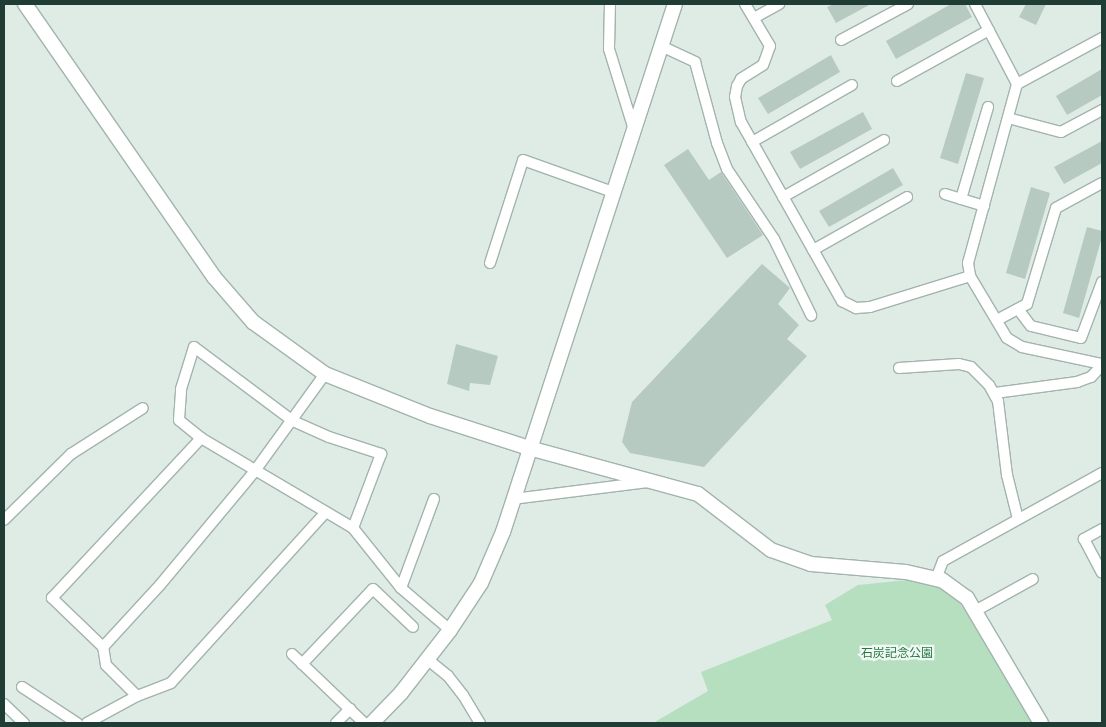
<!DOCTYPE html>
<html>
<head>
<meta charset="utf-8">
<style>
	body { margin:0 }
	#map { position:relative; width:1106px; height:727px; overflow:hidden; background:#dfece6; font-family:"Open Sans","Noto Sans JP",sans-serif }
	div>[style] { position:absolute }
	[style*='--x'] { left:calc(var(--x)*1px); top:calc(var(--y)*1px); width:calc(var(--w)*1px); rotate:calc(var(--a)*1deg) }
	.green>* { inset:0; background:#b6dfbf }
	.building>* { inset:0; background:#b7cac1 }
	.roads { filter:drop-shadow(1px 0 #a2b4ad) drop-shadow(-1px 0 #a2b4ad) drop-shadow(0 1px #a2b4ad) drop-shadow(0 -1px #a2b4ad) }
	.street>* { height:10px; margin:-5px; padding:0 5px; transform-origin:5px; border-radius:5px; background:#fff }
	.secondary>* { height:14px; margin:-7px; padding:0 7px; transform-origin:7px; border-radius:7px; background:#fff }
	span { translate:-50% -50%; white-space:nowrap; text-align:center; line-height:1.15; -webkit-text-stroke:4.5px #f0f8f4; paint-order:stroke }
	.park-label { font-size:12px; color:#267742 }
	.frame { position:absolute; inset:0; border:5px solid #1f3d34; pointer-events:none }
</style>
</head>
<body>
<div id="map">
	<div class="green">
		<i style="clip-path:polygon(907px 580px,942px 588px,956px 598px,983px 635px,1032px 723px,653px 723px,708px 691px,701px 672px,832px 620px,825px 605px,858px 585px)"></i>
	</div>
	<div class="building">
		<i style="clip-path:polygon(834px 4px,871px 4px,836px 23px,827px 7px)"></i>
		<i style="clip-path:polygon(951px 4px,965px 4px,972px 17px,896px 59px,886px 41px)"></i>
		<i style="clip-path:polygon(1026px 4px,1046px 4px,1036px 25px,1019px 17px)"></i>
		<i style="clip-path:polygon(831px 55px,840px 72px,768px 114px,758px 98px)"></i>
		<i style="clip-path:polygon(1102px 69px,1102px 95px,1067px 115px,1056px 96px)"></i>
		<i style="clip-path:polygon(966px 73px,984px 78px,958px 164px,940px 158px)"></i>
		<i style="clip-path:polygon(863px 112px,872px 129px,800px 169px,790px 152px)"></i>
		<i style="clip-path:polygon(1102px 141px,1102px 163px,1064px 184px,1054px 167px)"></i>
		<i style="clip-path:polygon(688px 149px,709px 180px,721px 172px,763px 235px,727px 258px,664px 165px)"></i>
		<i style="clip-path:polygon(893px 168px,903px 185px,829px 227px,819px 211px)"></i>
		<i style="clip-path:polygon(1031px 187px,1050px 193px,1025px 279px,1006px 273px)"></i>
		<i style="clip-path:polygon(1087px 227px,1102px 231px,1102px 237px,1079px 318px,1063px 313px)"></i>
		<i style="clip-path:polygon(762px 264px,790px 288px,778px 304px,799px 325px,787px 339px,807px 356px,704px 467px,630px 453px,622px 442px,632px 402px)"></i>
		<i style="clip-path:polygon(456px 344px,498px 356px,490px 385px,470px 383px,469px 391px,447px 384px)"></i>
	</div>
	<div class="roads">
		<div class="street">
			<i style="--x:610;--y:4;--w:45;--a:91.3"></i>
			<i style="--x:609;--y:49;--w:85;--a:72.8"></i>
			<i style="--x:745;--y:4;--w:49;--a:59.2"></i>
			<i style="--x:770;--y:46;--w:20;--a:110"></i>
			<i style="--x:763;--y:65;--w:26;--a:148"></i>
			<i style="--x:741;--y:79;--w:8;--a:120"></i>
			<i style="--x:737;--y:86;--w:11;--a:100"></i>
			<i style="--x:735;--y:97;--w:26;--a:77"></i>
			<i style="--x:741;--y:122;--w:206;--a:60.6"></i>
			<i style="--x:842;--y:301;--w:16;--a:27"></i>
			<i style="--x:856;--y:308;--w:14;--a:-4"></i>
			<i style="--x:870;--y:307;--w:105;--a:-17.2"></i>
			<i style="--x:975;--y:4;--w:90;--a:62.3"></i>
			<i style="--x:1017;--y:84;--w:186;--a:105.3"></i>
			<i style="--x:968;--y:263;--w:13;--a:81"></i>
			<i style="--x:970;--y:276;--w:72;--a:59.2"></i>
			<i style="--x:1007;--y:338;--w:17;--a:31"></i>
			<i style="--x:1022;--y:347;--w:82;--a:12"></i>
			<i style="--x:754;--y:18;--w:29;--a:-29"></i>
			<i style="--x:841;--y:40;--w:76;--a:-28.2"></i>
			<i style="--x:661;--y:46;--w:38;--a:25"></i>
			<i style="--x:695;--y:62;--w:84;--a:74.8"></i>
			<i style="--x:717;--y:143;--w:28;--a:69"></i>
			<i style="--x:727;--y:169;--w:84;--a:56.1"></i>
			<i style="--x:774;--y:239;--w:85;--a:64"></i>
			<i style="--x:897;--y:81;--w:105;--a:-29"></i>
			<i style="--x:1017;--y:84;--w:97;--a:-28.4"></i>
			<i style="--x:1008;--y:118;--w:55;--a:14.8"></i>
			<i style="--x:1061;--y:132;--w:47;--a:-28.2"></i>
			<i style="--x:752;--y:142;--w:115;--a:-29.7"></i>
			<i style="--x:945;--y:194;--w:41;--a:17.1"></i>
			<i style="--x:783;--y:197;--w:116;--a:-29.4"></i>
			<i style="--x:961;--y:199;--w:96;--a:-73.6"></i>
			<i style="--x:813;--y:250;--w:108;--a:-29.4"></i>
			<i style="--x:490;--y:263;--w:108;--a:-72.2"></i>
			<i style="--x:523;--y:160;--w:96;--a:19.6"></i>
			<i style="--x:1018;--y:309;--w:21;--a:53"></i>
			<i style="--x:1031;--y:326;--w:51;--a:13.5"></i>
			<i style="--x:1081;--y:338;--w:60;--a:-69.4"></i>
			<i style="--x:997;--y:320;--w:34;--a:-28"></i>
			<i style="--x:1027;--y:304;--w:100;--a:-73.2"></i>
			<i style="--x:1056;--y:208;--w:52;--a:-28.5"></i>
			<i style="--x:899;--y:368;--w:60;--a:-3.8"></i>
			<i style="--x:959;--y:364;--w:12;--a:14"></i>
			<i style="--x:971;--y:367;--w:25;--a:45"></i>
			<i style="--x:989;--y:385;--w:18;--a:61"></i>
			<i style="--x:998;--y:401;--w:75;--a:83.1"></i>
			<i style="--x:1007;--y:475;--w:45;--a:76"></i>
			<i style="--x:995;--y:393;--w:83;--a:-7.6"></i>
			<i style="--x:1077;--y:382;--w:15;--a:-20"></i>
			<i style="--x:1091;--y:377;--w:16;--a:-47"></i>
			<i style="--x:201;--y:438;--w:28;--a:-141"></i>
			<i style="--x:179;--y:420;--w:31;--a:-86"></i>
			<i style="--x:181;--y:389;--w:44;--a:-72.8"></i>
			<i style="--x:194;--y:347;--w:124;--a:36.8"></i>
			<i style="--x:293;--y:421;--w:39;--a:24"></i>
			<i style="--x:329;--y:437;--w:55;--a:18.1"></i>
			<i style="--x:381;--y:454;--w:79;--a:110.7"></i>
			<i style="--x:513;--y:499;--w:135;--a:-7.2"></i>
			<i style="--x:325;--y:513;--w:229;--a:132.2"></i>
			<i style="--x:171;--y:683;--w:36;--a:159"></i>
			<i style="--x:137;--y:696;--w:44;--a:-135"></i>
			<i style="--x:106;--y:665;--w:18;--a:-99"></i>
			<i style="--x:103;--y:647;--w:71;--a:-136.1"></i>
			<i style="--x:52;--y:598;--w:219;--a:-47"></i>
			<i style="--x:201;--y:438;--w:177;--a:30.6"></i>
			<i style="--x:353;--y:528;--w:77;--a:51.3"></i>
			<i style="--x:401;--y:588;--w:65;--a:40.6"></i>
			<i style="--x:4;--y:520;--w:94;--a:-44.6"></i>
			<i style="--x:71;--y:454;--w:85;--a:-32.6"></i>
			<i style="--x:1102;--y:529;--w:21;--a:151"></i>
			<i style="--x:1084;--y:539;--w:38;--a:62"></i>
			<i style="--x:936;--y:579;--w:19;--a:-69"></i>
			<i style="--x:943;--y:561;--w:182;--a:-29"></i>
			<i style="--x:401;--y:588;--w:95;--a:-69.7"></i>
			<i style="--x:975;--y:611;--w:66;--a:-28.9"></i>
			<i style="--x:103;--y:647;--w:84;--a:-47.4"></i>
			<i style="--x:160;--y:585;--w:147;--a:-50.2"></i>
			<i style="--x:254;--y:472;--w:121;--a:-54.1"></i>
			<i style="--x:292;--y:654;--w:100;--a:43.8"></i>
			<i style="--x:427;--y:659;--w:27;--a:39"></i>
			<i style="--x:448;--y:676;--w:24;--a:52"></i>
			<i style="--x:463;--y:695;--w:33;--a:59"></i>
			<i style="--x:302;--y:664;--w:103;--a:-46.6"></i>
			<i style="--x:373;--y:589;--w:55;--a:43.5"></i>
			<i style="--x:22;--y:687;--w:66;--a:33.2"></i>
			<i style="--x:4;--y:704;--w:28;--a:44"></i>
			<i style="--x:87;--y:723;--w:57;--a:-28.4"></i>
			<i style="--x:336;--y:723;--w:20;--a:-45"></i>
		</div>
		<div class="secondary">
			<i style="--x:25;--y:4;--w:332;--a:55.3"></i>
			<i style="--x:214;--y:277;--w:60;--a:49.1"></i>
			<i style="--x:253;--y:322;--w:89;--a:35.8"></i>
			<i style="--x:325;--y:374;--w:113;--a:21.8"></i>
			<i style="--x:430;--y:416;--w:104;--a:17.9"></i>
			<i style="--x:529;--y:448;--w:175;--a:15.2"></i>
			<i style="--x:698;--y:494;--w:92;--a:37.5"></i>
			<i style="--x:771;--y:550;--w:42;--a:19.3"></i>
			<i style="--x:811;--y:564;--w:95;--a:4.8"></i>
			<i style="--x:906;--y:572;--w:37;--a:13"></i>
			<i style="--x:942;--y:580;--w:31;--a:36"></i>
			<i style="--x:967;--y:598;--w:145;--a:59.4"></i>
			<i style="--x:372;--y:723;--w:42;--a:-46"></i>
			<i style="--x:401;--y:693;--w:80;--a:-52.1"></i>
			<i style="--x:450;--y:630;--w:56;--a:-56.6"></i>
			<i style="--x:481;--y:583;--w:56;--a:-66.7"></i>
			<i style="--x:503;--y:532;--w:555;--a:-71.96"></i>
		</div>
	</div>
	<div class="park-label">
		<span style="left:897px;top:653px">石炭記念公園</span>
	</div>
	<div class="frame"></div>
</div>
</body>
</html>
